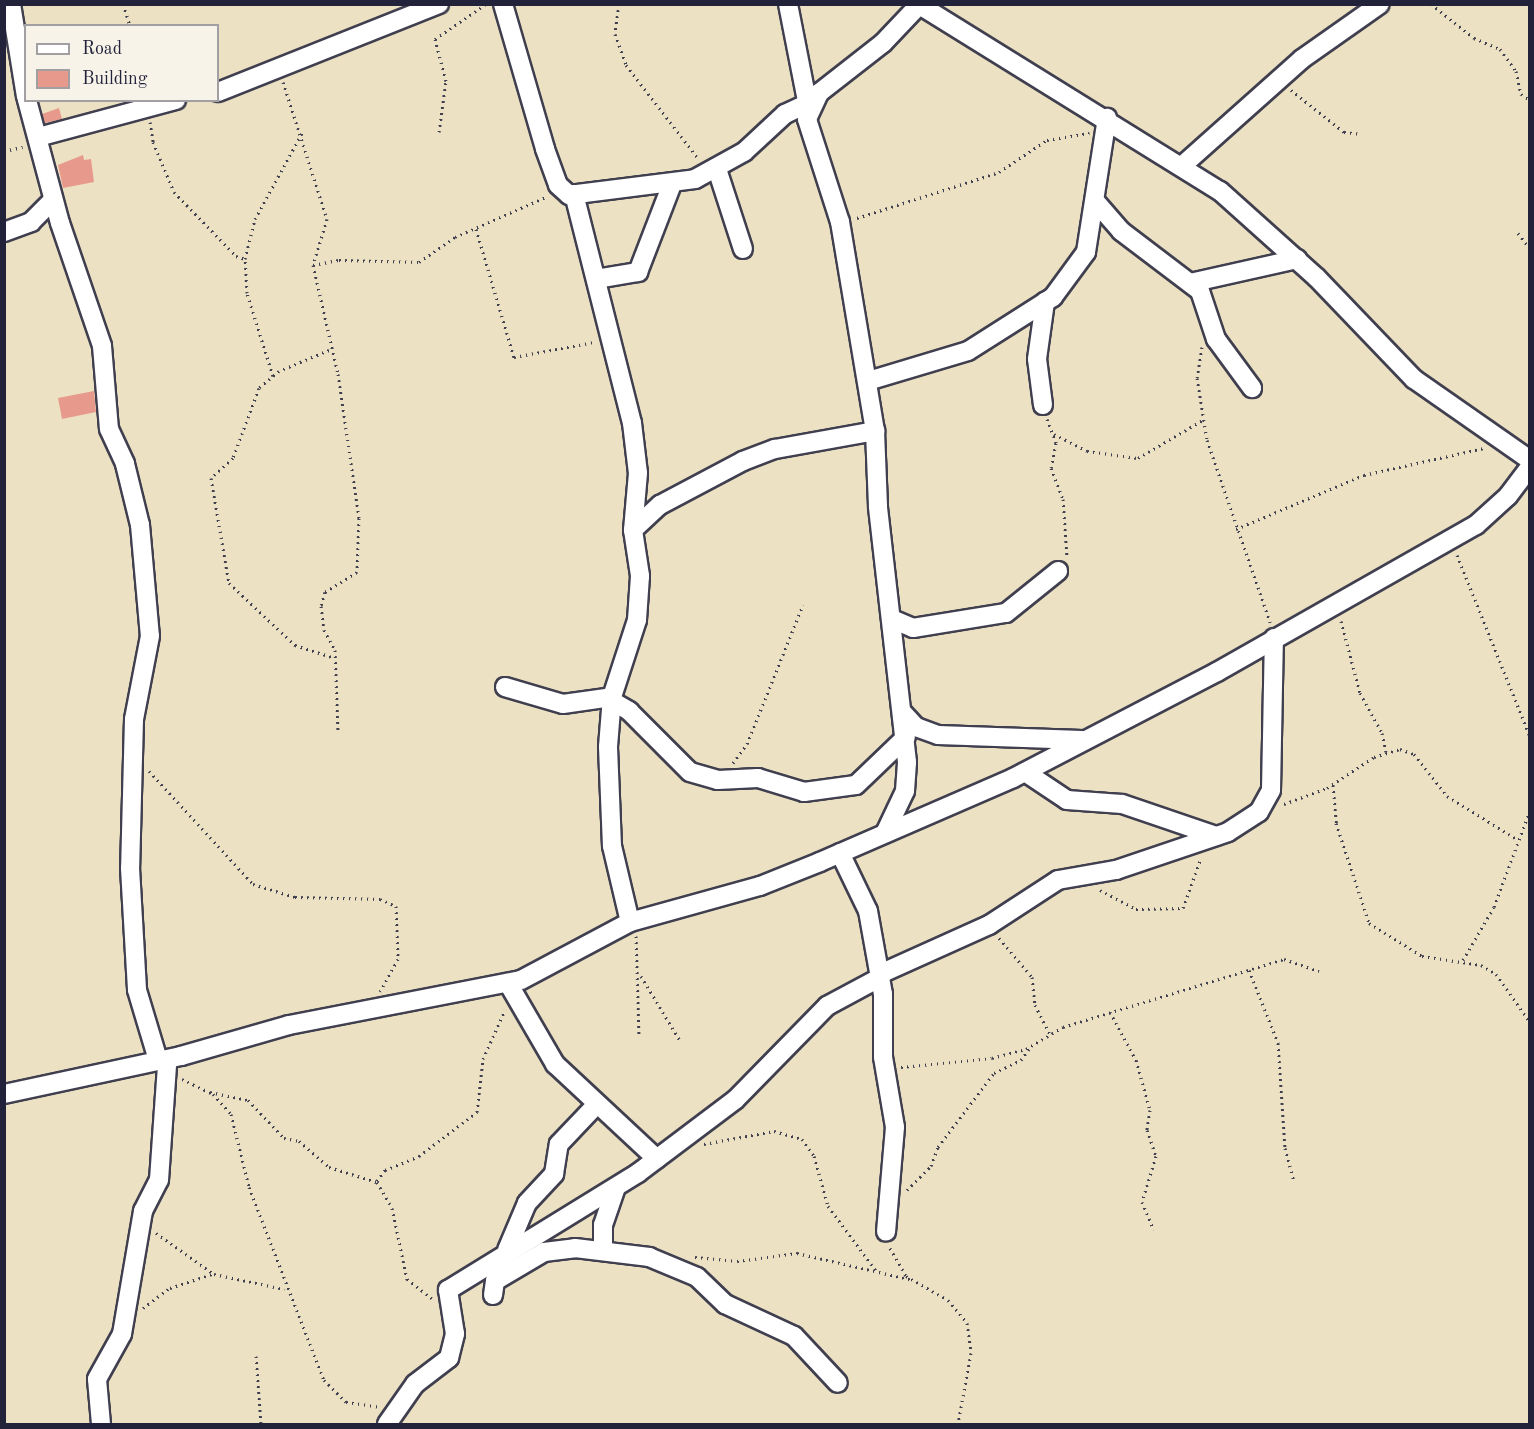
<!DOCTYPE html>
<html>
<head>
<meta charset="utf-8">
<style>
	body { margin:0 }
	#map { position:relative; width:1534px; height:1429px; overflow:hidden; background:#ece2c3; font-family:"Old Standard TT",serif }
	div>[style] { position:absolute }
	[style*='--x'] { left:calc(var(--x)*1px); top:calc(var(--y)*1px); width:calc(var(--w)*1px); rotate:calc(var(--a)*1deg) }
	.building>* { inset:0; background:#e7998c }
	.path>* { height:3px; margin-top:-1.5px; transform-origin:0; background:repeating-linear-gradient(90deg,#403f4f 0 1.5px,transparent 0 6px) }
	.roads { filter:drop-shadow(2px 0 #403f4f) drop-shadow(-2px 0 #403f4f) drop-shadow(0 2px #403f4f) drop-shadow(0 -2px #403f4f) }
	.minor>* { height:18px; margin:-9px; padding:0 9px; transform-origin:9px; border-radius:9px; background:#fff }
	span { translate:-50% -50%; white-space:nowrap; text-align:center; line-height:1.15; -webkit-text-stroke:6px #f7f3e8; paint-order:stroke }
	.frame { position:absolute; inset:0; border:6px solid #22223b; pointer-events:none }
	.legend { position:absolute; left:24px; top:24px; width:195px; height:78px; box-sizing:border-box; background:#f7f3e8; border:2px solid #a29fa3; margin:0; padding:8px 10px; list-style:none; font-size:18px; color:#22223b }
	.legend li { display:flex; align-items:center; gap:12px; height:30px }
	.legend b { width:30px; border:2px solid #a29fa3 }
</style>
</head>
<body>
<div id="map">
	<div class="building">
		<i style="clip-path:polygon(59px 108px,62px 119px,45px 123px,42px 114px)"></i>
		<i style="clip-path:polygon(83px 155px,84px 160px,91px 159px,94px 182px,63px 188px,58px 165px)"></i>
		<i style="clip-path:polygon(94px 391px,96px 412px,62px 419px,58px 398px)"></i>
	</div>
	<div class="path">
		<i style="--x:123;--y:4;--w:23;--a:72"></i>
		<i style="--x:619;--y:4;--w:30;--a:98"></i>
		<i style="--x:615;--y:34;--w:33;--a:70"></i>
		<i style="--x:626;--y:65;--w:118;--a:52.3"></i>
		<i style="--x:1431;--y:4;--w:55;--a:38.3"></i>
		<i style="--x:1474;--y:38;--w:28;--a:23"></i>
		<i style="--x:1500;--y:49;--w:27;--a:54"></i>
		<i style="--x:1516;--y:71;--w:24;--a:78"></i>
		<i style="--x:1521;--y:94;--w:11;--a:34"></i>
		<i style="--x:283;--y:82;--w:144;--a:72.2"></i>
		<i style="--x:327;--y:219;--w:48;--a:106.9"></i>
		<i style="--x:313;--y:265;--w:112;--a:77.1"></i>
		<i style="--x:338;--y:374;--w:146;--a:81.7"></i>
		<i style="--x:359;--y:518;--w:54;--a:92.1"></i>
		<i style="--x:357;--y:572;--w:38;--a:148"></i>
		<i style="--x:325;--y:592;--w:15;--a:106"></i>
		<i style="--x:321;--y:606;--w:24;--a:83"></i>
		<i style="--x:324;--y:630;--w:23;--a:61"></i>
		<i style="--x:335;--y:650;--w:82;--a:87.9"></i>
		<i style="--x:1291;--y:90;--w:68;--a:38.4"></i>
		<i style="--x:1344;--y:132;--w:17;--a:7"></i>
		<i style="--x:150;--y:122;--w:20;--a:81"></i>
		<i style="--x:153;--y:142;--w:54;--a:67.2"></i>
		<i style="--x:174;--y:192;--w:89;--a:45.9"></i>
		<i style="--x:236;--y:256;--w:9;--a:18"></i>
		<i style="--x:439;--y:132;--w:51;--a:-82.2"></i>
		<i style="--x:446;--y:81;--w:43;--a:-104.7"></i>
		<i style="--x:435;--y:39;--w:62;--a:-34.5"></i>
		<i style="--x:4;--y:151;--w:19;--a:-12"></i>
		<i style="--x:857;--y:218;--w:149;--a:-17.9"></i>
		<i style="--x:999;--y:172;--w:58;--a:-33.7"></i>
		<i style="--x:1047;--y:140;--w:43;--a:-9.5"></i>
		<i style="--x:476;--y:229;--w:134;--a:73.5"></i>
		<i style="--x:514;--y:357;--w:81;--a:-10.6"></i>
		<i style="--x:1518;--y:233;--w:20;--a:53"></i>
		<i style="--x:313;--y:265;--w:26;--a:-11"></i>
		<i style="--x:339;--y:260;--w:80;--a:1.4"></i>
		<i style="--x:419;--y:262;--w:44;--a:-34.8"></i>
		<i style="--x:455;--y:237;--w:99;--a:-23.7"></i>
		<i style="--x:1202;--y:347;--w:31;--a:99"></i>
		<i style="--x:1197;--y:378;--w:63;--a:80.8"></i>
		<i style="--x:1207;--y:440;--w:193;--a:70.9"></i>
		<i style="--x:329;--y:350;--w:54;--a:157.2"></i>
		<i style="--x:279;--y:371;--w:26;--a:140"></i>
		<i style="--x:259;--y:388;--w:75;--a:110.4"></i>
		<i style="--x:233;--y:458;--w:30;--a:138"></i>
		<i style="--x:211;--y:478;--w:107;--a:80.3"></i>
		<i style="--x:229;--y:583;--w:91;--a:43.2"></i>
		<i style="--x:295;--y:645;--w:42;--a:18"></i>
		<i style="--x:273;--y:376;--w:87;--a:-107.4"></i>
		<i style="--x:247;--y:293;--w:34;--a:-93"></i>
		<i style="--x:245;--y:259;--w:41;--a:-76"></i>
		<i style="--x:255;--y:219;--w:98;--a:-61.3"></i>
		<i style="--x:1047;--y:419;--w:26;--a:69"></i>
		<i style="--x:1056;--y:443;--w:25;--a:101"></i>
		<i style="--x:1051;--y:468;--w:33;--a:69"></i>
		<i style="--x:1063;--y:499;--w:58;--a:86.1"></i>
		<i style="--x:1054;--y:434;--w:37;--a:27"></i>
		<i style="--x:1087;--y:451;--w:51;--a:7.8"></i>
		<i style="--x:1138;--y:458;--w:75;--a:-30.3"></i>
		<i style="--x:1236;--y:529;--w:139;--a:-22.9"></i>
		<i style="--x:1364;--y:475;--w:123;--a:-12.7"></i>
		<i style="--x:1457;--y:555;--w:196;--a:68.1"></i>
		<i style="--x:1341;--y:621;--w:74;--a:75.2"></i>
		<i style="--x:1360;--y:693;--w:46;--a:61.2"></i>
		<i style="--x:1382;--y:733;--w:19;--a:78"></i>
		<i style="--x:733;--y:763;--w:24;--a:-54"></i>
		<i style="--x:747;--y:744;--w:150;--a:-68.1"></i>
		<i style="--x:149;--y:771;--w:154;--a:47.4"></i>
		<i style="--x:253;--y:884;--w:44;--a:17.2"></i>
		<i style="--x:295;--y:897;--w:85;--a:1.3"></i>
		<i style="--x:380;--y:899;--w:17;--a:24"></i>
		<i style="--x:396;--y:906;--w:53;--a:87.8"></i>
		<i style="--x:398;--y:959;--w:37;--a:119"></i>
		<i style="--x:1333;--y:785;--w:38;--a:85"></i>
		<i style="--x:1336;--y:823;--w:105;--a:71.7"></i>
		<i style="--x:1369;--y:923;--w:62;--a:31.9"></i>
		<i style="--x:1422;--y:956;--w:60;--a:8.7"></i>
		<i style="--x:1481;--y:965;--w:17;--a:31"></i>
		<i style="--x:1496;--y:974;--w:59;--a:54.7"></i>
		<i style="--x:1284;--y:804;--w:46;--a:-20.4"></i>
		<i style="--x:1327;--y:788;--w:56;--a:-33.4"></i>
		<i style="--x:1374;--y:757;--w:27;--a:-17"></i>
		<i style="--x:1400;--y:749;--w:15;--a:20"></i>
		<i style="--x:1414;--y:754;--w:53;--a:51.8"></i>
		<i style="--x:1447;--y:796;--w:80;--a:31.7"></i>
		<i style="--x:1100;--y:890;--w:41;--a:27.8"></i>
		<i style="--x:1136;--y:909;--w:47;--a:-1.2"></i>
		<i style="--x:1183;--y:908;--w:53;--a:-70.2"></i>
		<i style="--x:636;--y:936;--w:100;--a:88.3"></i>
		<i style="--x:999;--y:938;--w:51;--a:49.8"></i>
		<i style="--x:1032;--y:977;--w:28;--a:84"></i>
		<i style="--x:1035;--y:1005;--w:33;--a:63"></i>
		<i style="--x:1463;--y:960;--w:61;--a:-59.7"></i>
		<i style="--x:1494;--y:907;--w:103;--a:-69.6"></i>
		<i style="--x:1249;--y:970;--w:79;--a:68.3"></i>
		<i style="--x:1278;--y:1043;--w:105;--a:86.2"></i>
		<i style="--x:1285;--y:1148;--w:34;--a:75"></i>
		<i style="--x:641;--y:976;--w:74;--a:58.9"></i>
		<i style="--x:1110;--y:1012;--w:55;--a:61.6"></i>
		<i style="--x:1136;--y:1060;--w:52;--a:74.4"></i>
		<i style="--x:1150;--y:1110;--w:20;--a:99"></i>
		<i style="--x:1147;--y:1130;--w:28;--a:71"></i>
		<i style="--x:1156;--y:1156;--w:48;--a:106.9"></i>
		<i style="--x:1142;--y:1202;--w:30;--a:67"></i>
		<i style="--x:901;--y:1067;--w:91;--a:-5.6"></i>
		<i style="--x:992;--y:1058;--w:35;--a:-15"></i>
		<i style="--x:1026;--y:1049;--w:43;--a:-30.7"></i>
		<i style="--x:1063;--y:1027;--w:231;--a:-17.1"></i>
		<i style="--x:1284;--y:959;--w:37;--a:19"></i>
		<i style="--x:182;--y:1079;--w:34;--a:26"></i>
		<i style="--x:213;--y:1094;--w:27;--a:48"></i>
		<i style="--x:231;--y:1114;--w:75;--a:76.1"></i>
		<i style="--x:249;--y:1187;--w:207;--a:68.8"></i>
		<i style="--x:324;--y:1380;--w:31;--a:45"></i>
		<i style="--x:346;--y:1402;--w:34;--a:8"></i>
		<i style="--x:210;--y:1092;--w:39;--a:12"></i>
		<i style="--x:248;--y:1100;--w:52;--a:46.5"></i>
		<i style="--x:284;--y:1138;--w:15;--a:11"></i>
		<i style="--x:299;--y:1141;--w:40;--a:41"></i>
		<i style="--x:329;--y:1167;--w:50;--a:17.4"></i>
		<i style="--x:377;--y:1182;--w:30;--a:60"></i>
		<i style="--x:392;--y:1208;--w:73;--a:78.1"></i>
		<i style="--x:407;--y:1279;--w:34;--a:38"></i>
		<i style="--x:704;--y:1144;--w:71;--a:-10.5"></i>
		<i style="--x:774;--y:1131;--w:29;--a:16"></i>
		<i style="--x:802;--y:1139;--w:21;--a:55"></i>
		<i style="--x:814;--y:1156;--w:52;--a:74.4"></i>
		<i style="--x:828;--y:1206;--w:82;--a:53.4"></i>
		<i style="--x:377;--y:1181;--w:14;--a:-54"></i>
		<i style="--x:385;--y:1170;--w:37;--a:-22"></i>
		<i style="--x:419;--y:1156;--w:73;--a:-37.2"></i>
		<i style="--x:477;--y:1112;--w:53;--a:-83.5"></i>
		<i style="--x:483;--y:1059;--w:54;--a:-65.8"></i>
		<i style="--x:907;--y:1190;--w:34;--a:-45"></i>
		<i style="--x:931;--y:1166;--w:20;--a:-70"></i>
		<i style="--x:938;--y:1147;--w:93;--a:-52.9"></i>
		<i style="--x:994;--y:1073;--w:30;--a:-26"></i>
		<i style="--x:1021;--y:1060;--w:14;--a:-54"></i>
		<i style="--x:156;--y:1233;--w:71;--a:35.3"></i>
		<i style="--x:214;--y:1274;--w:72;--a:12.1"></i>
		<i style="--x:890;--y:1248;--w:32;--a:60"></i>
		<i style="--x:906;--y:1276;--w:48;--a:29.7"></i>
		<i style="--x:948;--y:1300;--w:30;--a:50"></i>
		<i style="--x:967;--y:1323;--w:30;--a:82"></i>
		<i style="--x:971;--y:1353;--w:72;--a:100.4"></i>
		<i style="--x:695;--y:1257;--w:42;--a:5.4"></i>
		<i style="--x:737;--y:1261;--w:61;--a:-7.6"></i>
		<i style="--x:797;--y:1253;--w:119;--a:13.1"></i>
		<i style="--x:143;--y:1308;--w:34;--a:-37"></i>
		<i style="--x:170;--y:1288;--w:44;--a:-18.4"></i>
		<i style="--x:256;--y:1356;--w:68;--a:85.8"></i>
	</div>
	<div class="roads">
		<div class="minor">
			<i style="--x:11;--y:4;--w:94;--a:80.8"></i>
			<i style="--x:503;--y:4;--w:151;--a:73.8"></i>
			<i style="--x:545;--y:149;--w:38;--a:70"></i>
			<i style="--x:558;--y:185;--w:15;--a:42"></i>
			<i style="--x:569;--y:195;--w:127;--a:-7.2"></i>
			<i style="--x:695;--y:179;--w:56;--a:-28.9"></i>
			<i style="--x:744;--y:152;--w:56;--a:-42.8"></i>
			<i style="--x:785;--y:114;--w:33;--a:-25"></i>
			<i style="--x:788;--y:4;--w:99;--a:78.9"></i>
			<i style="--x:918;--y:4;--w:355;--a:31.8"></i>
			<i style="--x:1220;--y:191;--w:130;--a:41.9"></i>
			<i style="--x:1317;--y:278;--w:140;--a:46.2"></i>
			<i style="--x:1414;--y:379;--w:141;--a:34.9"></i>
			<i style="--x:218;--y:92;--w:238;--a:-21.7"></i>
			<i style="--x:27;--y:100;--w:127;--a:75"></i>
			<i style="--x:60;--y:223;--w:130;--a:71.1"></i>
			<i style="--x:102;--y:346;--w:83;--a:85.2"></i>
			<i style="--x:109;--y:429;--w:38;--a:65"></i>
			<i style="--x:125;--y:464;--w:63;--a:76.2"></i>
			<i style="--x:140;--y:525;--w:111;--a:84.9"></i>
			<i style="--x:150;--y:636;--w:85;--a:100.9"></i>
			<i style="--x:134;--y:719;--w:149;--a:91.5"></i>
			<i style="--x:130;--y:868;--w:122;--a:86.7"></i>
			<i style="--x:137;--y:990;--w:73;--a:73.3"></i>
			<i style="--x:38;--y:137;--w:143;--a:-15"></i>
			<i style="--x:1183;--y:165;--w:159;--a:-41.7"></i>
			<i style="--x:1302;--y:59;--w:95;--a:-35.2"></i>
			<i style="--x:717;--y:169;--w:84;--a:72"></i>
			<i style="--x:574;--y:194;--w:236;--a:75.8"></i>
			<i style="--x:632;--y:423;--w:50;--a:83.2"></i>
			<i style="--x:638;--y:473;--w:57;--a:95"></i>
			<i style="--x:633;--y:530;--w:47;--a:81.3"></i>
			<i style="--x:640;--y:576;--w:44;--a:93.9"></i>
			<i style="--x:637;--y:620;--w:81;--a:108"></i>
			<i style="--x:612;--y:697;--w:50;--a:94.6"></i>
			<i style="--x:608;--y:747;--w:99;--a:87.7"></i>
			<i style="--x:612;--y:846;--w:78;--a:76.7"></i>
			<i style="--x:1095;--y:201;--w:40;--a:49"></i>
			<i style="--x:1121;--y:231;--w:99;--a:37.2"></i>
			<i style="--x:1200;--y:291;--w:51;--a:71.6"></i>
			<i style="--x:1216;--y:339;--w:61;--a:53.7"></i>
			<i style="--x:4;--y:232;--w:29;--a:-20"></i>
			<i style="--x:31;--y:222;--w:31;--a:-45"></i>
			<i style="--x:596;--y:279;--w:43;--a:-9.5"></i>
			<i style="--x:638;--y:272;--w:94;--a:-68.9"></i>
			<i style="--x:1190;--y:283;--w:110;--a:-12.6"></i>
			<i style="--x:868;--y:381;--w:104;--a:-16.7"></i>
			<i style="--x:968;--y:351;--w:101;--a:-32.4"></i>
			<i style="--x:1053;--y:297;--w:56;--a:-53.7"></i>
			<i style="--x:1086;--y:252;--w:136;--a:-81.1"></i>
			<i style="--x:1043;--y:405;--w:46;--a:-97.4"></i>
			<i style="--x:1037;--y:359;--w:58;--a:-82"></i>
			<i style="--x:633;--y:530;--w:37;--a:-43"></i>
			<i style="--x:660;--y:505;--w:94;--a:-27.9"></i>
			<i style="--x:743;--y:461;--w:34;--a:-21"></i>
			<i style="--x:775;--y:449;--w:102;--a:-10.2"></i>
			<i style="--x:892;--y:619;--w:23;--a:23"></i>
			<i style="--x:913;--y:628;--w:94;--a:-9.2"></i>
			<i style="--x:1006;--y:613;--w:67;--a:-38.9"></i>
			<i style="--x:505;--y:687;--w:60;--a:16.3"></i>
			<i style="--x:563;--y:704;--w:49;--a:-8.1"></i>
			<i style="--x:612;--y:701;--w:20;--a:30"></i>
			<i style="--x:629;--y:711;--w:86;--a:45"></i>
			<i style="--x:690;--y:772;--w:29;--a:16"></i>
			<i style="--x:718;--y:780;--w:40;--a:-2.9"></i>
			<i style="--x:758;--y:778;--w:48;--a:16.9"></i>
			<i style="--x:804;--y:792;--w:52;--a:-7.7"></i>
			<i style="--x:856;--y:785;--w:69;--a:-43.8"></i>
			<i style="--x:902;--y:712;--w:21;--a:47"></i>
			<i style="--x:916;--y:727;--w:23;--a:20"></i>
			<i style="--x:938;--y:735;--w:144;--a:2"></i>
			<i style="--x:1025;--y:772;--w:50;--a:33.7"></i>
			<i style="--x:1067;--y:800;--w:55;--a:4.2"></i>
			<i style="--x:1122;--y:804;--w:99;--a:18.8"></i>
			<i style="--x:886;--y:831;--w:44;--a:-64.6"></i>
			<i style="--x:905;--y:791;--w:29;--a:-86"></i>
			<i style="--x:907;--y:762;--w:258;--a:-96.5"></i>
			<i style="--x:878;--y:506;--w:75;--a:-92.3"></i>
			<i style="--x:875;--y:431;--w:212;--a:-99.5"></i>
			<i style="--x:840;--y:222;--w:108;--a:-107.8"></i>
			<i style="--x:807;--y:119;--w:29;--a:-65"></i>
			<i style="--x:819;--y:93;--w:81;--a:-38"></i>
			<i style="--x:883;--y:43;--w:52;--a:-46.5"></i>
			<i style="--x:840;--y:853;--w:64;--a:64.2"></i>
			<i style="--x:868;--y:911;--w:84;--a:79.8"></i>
			<i style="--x:883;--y:994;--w:63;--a:90"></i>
			<i style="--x:883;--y:1057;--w:71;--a:80.3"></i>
			<i style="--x:895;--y:1127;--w:105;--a:94.9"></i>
			<i style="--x:880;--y:974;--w:120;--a:-24.2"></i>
			<i style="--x:989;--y:925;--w:82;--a:-33.1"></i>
			<i style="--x:1058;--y:880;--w:59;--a:-9.8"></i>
			<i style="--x:1116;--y:870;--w:118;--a:-18.7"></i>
			<i style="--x:1228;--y:832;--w:37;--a:-33"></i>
			<i style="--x:1259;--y:812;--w:25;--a:-61"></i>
			<i style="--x:1271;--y:790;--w:152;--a:-88.9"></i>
			<i style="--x:508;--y:983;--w:94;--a:59.9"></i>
			<i style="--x:555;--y:1064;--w:139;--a:43"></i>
			<i style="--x:4;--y:1094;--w:181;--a:-12.1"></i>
			<i style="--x:181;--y:1056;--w:112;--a:-16"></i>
			<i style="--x:289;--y:1025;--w:236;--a:-11"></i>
			<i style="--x:521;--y:980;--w:123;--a:-28"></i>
			<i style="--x:630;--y:922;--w:135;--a:-15.5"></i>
			<i style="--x:760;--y:886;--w:65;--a:-21.8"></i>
			<i style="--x:820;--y:862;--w:210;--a:-23.5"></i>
			<i style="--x:1013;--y:778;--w:230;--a:-27.5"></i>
			<i style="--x:1217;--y:672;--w:298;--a:-29.6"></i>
			<i style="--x:1476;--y:525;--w:43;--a:-42.2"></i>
			<i style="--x:1508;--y:496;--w:36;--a:-53"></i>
			<i style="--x:507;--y:1250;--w:51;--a:-66.9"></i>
			<i style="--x:527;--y:1203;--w:40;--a:-47"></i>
			<i style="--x:554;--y:1174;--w:30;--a:-81"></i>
			<i style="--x:559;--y:1144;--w:54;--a:-46.5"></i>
			<i style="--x:603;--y:1251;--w:26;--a:-90"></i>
			<i style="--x:603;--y:1225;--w:37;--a:-71"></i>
			<i style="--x:493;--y:1295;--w:14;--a:-82"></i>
			<i style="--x:495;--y:1281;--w:57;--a:-30.6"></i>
			<i style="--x:544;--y:1252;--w:31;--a:-7"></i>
			<i style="--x:575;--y:1248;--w:75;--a:6.9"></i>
			<i style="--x:649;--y:1257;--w:52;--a:22.6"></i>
			<i style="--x:697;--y:1277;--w:39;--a:44"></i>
			<i style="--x:725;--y:1304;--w:76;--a:24.9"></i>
			<i style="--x:794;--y:1336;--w:64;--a:46.9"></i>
			<i style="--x:101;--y:1424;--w:45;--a:-95.1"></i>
			<i style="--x:97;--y:1379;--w:51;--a:-60.9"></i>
			<i style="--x:122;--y:1334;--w:125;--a:-80.3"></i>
			<i style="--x:143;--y:1211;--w:35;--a:-63"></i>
			<i style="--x:159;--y:1180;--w:115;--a:-86"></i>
			<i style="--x:387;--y:1424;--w:49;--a:-55"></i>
			<i style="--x:415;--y:1384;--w:43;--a:-37.4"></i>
			<i style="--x:449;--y:1358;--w:25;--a:-76"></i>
			<i style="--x:455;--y:1334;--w:45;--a:-99"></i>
			<i style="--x:448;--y:1290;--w:223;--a:-31.6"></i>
			<i style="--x:638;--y:1173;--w:121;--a:-37"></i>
			<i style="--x:735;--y:1100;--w:132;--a:-45.6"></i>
			<i style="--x:827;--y:1006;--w:61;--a:-28.2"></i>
		</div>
	</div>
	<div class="frame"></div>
	<ul class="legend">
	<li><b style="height:8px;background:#fff"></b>Road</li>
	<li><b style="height:16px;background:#e7998c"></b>Building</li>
	</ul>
</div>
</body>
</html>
